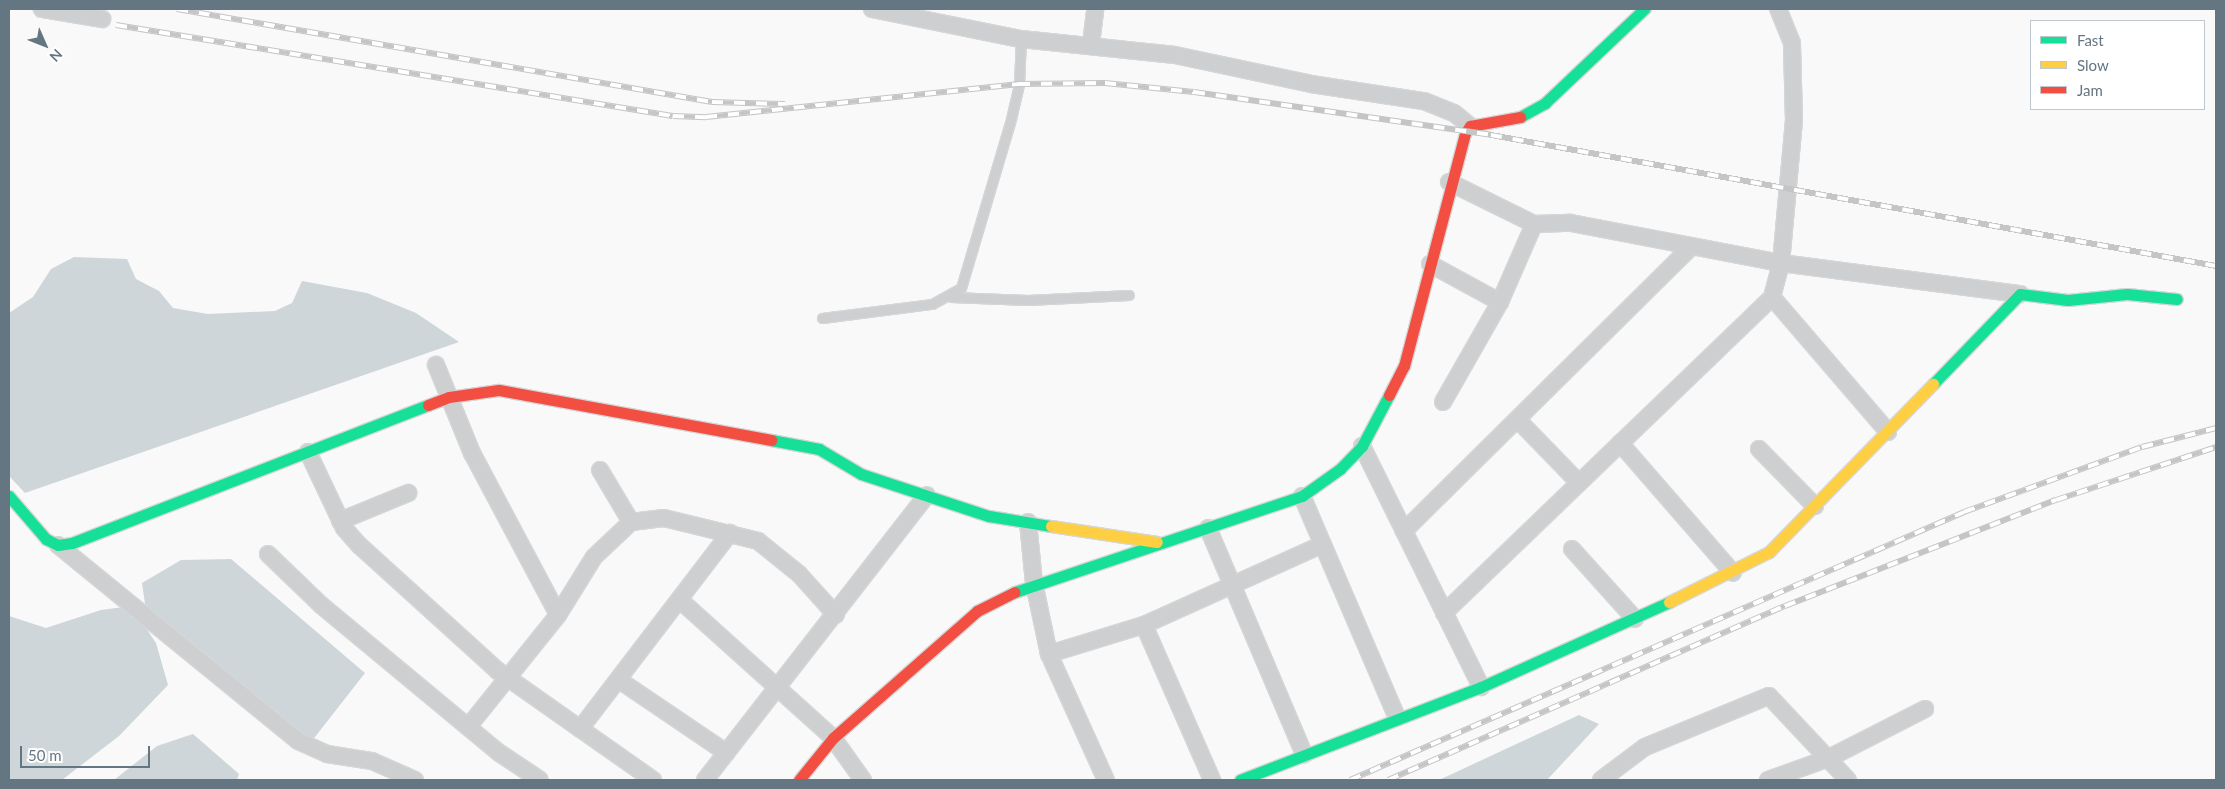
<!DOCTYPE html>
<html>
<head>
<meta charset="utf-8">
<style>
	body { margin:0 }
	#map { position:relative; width:2225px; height:789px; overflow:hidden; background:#f9f9f9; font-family:Lato,sans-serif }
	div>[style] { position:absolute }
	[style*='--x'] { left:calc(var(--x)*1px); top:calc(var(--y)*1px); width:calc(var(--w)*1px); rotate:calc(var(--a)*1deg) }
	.water>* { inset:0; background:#ced6d9 }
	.roads { filter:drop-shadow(1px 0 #d5d6d7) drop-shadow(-1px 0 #d5d6d7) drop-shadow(0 1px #d5d6d7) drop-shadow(0 -1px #d5d6d7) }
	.lane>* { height:9px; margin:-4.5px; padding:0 4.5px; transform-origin:4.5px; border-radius:4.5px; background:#cecfd0 }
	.street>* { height:16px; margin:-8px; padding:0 8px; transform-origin:8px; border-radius:8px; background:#cecfd0 }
	.fast>* { height:11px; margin:-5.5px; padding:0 5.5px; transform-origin:5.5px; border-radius:5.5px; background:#16e098 }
	.slow>* { height:11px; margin:-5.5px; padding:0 5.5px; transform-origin:5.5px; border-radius:5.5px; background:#ffcf43 }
	.jam>* { height:11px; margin:-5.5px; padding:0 5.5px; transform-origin:5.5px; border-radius:5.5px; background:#f24e42 }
	.rail>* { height:5.5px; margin-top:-2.75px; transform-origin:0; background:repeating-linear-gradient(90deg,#fff 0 11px,#c3c5c6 0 22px); box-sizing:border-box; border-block:1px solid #c3c5c6 }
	span { translate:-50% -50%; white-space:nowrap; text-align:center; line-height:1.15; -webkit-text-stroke:5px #fff; paint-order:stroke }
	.frame { position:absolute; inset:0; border:10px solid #657683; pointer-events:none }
	.legend { position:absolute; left:2030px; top:20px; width:175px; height:90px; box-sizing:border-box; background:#fff; border:1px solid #c1c8cd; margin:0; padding:6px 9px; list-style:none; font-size:15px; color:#657683 }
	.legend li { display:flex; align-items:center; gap:10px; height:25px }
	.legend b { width:25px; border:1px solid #c1c8cd }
	.north { position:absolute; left:20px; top:20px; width:50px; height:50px; -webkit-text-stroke:4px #fff; paint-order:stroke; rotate:134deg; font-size:14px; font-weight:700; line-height:20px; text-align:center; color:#657683 }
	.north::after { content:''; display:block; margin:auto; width:18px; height:22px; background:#657683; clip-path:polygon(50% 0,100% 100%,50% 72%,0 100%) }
	.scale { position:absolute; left:20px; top:746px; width:130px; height:22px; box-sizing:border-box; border:2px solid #657683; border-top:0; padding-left:6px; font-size:15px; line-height:18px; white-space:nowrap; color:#657683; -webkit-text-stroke:4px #fff; paint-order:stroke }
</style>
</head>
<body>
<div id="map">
	<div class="water">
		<i style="clip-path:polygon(74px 257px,127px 259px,136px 279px,159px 291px,173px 308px,208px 314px,275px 311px,292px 303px,302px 281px,367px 293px,416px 313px,459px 342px,25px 493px,9px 476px,9px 313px,33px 297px,51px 269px)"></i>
		<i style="clip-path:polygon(231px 559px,365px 673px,304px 751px,204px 668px,145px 604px,142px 583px,181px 560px)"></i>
		<i style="clip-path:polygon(131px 606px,156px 643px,168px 685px,119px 736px,62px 780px,9px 780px,9px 616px,46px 628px,101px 610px)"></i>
		<i style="clip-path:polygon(1579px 715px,1599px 724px,1547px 780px,1439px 780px)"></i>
		<i style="clip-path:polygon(193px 734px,239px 774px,237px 780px,114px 780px,157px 746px)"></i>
	</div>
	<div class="roads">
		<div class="lane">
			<i style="--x:951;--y:297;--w:77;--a:2.2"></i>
			<i style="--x:1028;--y:300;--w:101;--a:-2.8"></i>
			<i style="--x:822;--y:318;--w:111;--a:-7.3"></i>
			<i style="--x:932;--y:304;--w:33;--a:-29"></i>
			<i style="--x:961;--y:288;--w:176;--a:-73.5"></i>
			<i style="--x:1011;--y:119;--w:36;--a:-77"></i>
			<i style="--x:1019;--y:84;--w:45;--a:-87.5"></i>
		</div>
		<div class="street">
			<i style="--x:42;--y:9;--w:61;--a:9.5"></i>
			<i style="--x:872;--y:9;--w:152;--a:11.4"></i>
			<i style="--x:1021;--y:39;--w:155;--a:5.9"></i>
			<i style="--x:1175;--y:55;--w:139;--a:12"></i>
			<i style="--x:1311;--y:84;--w:114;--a:8.6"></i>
			<i style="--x:1424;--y:101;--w:32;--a:22"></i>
			<i style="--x:1454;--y:113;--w:21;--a:39"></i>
			<i style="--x:1091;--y:44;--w:35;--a:-83"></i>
			<i style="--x:1449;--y:182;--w:95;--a:26.3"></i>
			<i style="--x:1534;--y:224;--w:37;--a:-2"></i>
			<i style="--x:1571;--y:223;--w:214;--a:10.8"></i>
			<i style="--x:1781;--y:263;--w:241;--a:7.4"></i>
			<i style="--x:1430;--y:264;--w:80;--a:28.5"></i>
			<i style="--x:1772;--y:297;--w:178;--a:49.3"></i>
			<i style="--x:436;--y:365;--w:95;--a:67.8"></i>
			<i style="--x:472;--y:453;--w:183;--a:62"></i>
			<i style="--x:1443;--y:402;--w:115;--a:-60.3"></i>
			<i style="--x:1500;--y:302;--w:85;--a:-66.4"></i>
			<i style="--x:1519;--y:421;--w:86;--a:45.9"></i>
			<i style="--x:1620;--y:443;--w:172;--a:49"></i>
			<i style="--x:1362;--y:446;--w:269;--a:63.7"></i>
			<i style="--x:1759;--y:449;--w:80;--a:45.5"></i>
			<i style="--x:308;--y:452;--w:84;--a:64.7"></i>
			<i style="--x:344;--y:528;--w:23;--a:49"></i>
			<i style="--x:359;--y:545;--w:188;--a:42.2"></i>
			<i style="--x:498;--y:671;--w:189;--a:35.1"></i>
			<i style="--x:600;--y:470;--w:61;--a:59.2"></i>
			<i style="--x:1302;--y:496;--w:241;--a:66.8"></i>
			<i style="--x:340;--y:521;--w:74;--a:-22.4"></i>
			<i style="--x:1028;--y:522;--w:61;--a:84.4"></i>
			<i style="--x:1034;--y:583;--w:73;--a:78.1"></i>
			<i style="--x:1049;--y:654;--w:138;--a:65.7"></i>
			<i style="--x:1208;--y:528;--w:246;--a:67"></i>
			<i style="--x:1404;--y:531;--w:402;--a:-44.7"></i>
			<i style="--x:58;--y:545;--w:310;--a:39.2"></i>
			<i style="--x:298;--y:741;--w:32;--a:24"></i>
			<i style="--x:327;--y:754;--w:46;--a:8.8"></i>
			<i style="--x:372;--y:761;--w:47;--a:23.8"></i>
			<i style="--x:1572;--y:549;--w:94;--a:48"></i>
			<i style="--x:268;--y:554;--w:74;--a:43.9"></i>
			<i style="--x:321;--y:605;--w:230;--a:39.7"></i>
			<i style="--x:498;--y:752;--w:50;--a:33.7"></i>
			<i style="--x:681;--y:601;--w:205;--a:42"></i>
			<i style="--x:833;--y:738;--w:52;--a:54.5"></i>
			<i style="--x:1444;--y:613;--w:455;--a:-43.9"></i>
			<i style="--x:1772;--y:297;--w:35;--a:-75"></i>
			<i style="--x:1781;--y:263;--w:143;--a:-84.8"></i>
			<i style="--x:1794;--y:121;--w:78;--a:-91.5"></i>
			<i style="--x:1792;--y:43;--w:37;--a:-112"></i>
			<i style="--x:1144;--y:625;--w:169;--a:66.3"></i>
			<i style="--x:1049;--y:654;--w:99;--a:-17"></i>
			<i style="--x:1144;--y:625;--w:196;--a:-24.3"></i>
			<i style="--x:619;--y:680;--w:130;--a:34.1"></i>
			<i style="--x:468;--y:727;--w:144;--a:-51.2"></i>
			<i style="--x:558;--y:615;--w:68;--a:-58.2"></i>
			<i style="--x:594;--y:557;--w:51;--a:-43.4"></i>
			<i style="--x:631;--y:522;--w:33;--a:-7"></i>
			<i style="--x:664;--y:518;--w:97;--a:13.7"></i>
			<i style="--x:758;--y:541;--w:53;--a:38.8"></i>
			<i style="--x:799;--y:574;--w:55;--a:47.9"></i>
			<i style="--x:580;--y:729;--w:247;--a:-52.6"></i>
			<i style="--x:705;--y:780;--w:361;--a:-52.1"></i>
			<i style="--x:1601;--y:780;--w:55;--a:-36.9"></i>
			<i style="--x:1645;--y:747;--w:134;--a:-22.4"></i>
			<i style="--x:1769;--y:696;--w:115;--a:46.8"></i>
			<i style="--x:1768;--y:780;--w:65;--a:-19.8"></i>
			<i style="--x:1829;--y:758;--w:108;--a:-27"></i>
		</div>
		<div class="fast">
			<i style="--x:1520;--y:117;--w:29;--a:-29"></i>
			<i style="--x:1545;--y:103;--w:137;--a:-43.5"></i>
			<i style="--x:1933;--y:384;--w:125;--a:-46"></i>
			<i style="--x:2020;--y:294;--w:48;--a:7.1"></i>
			<i style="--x:2068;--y:300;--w:59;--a:-5.8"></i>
			<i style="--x:2127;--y:294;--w:50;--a:5.7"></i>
			<i style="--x:771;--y:440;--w:49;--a:10.6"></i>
			<i style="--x:819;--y:449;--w:49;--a:30.8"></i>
			<i style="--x:861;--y:474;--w:135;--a:18.2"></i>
			<i style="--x:989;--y:516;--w:63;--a:9.2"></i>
			<i style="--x:9;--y:496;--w:57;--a:49.3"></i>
			<i style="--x:46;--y:539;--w:13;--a:27"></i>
			<i style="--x:58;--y:545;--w:14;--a:-8"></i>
			<i style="--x:72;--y:543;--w:382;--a:-21.2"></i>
			<i style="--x:1015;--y:592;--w:303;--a:-18.5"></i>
			<i style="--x:1302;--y:496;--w:47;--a:-35.4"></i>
			<i style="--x:1340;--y:469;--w:32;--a:-46"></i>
			<i style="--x:1362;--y:446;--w:58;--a:-62.1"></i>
			<i style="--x:1240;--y:780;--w:258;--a:-21.1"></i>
			<i style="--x:1481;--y:687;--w:206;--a:-24.3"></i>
		</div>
		<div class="slow">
			<i style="--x:1051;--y:526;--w:107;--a:8.6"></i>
			<i style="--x:1669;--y:602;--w:112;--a:-26.6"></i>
			<i style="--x:1769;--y:552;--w:235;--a:-45.7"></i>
		</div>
		<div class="jam">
			<i style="--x:1389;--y:395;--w:33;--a:-63"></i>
			<i style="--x:1404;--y:366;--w:241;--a:-75.3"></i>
			<i style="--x:1465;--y:133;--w:9;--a:-54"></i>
			<i style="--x:1470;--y:126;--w:51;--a:-10.2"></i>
			<i style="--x:428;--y:405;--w:22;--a:-21"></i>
			<i style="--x:449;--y:397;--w:50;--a:-8"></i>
			<i style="--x:499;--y:390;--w:277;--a:10.4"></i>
			<i style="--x:799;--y:780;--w:54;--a:-51"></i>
			<i style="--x:833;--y:738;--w:192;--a:-41.4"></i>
			<i style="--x:977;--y:611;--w:42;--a:-26.6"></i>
		</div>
	</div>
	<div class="rail">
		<i style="--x:177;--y:9;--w:543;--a:9.86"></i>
		<i style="--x:712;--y:102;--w:73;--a:1.6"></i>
		<i style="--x:116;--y:25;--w:564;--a:9.28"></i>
		<i style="--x:673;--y:116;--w:33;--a:2"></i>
		<i style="--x:706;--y:117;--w:315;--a:-6"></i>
		<i style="--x:1019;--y:84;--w:86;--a:-0.7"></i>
		<i style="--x:1105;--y:83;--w:89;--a:5.8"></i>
		<i style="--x:1194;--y:92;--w:300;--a:8.2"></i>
		<i style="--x:1491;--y:135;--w:737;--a:10.24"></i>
		<i style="--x:1350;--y:780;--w:670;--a:-23.58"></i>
		<i style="--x:1964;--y:512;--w:189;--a:-20.1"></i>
		<i style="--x:2142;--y:447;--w:76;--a:-14.4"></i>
		<i style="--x:1388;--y:780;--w:433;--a:-23.7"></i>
		<i style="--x:1785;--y:606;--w:291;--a:-21.4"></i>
		<i style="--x:2056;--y:500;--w:169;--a:-18.3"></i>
	</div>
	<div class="frame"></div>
	<ul class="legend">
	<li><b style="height:6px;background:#16e098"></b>Fast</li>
	<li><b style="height:6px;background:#ffcf43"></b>Slow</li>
	<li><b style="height:6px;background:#f24e42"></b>Jam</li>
	</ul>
	<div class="north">N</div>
	<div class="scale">50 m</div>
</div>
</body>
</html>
